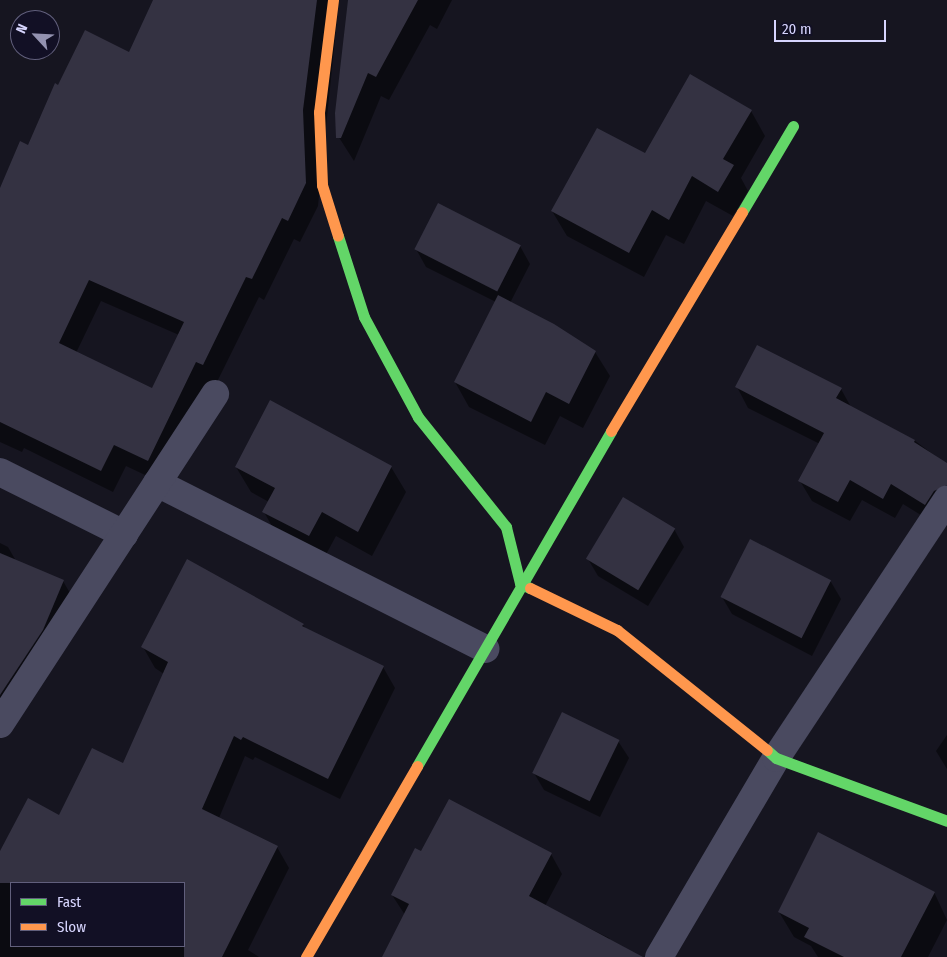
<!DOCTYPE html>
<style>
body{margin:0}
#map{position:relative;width:947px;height:957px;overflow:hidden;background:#161520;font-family:"Fira Sans Condensed",sans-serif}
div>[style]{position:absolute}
.shadow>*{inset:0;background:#0007}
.building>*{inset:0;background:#343242;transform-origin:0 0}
.street>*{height:28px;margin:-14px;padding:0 14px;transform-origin:14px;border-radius:14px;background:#4a4a60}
.fast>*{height:11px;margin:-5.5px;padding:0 5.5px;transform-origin:5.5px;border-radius:5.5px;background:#63d668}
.slow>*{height:11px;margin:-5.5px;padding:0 5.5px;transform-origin:5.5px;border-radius:5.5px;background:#ff974d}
span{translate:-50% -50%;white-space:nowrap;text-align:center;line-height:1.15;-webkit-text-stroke:5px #121025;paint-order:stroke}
.legend{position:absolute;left:10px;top:882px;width:175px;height:65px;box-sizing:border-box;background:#121025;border:1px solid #615f7c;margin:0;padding:6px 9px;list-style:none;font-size:15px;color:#d7d5fe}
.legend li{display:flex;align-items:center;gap:10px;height:25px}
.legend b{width:25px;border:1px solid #615f7c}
.north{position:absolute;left:10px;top:10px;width:50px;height:50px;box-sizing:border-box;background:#121025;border:1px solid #615f7c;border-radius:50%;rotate:295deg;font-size:14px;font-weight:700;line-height:20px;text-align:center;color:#d7d5fe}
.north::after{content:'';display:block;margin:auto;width:18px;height:22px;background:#9392b0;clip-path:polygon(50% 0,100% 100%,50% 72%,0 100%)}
.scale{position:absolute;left:774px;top:20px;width:112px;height:22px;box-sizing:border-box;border:2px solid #d7d5fe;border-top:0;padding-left:6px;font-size:15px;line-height:18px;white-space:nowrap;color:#d7d5fe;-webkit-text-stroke:4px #121025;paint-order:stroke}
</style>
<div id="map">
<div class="shadow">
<i style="clip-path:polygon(evenodd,154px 0,339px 0,318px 206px,300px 242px,294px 239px,264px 300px,259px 297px,215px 386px,160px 482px,126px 466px,113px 492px,24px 448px,22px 452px,0 442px,0 191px,29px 147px,59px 86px,130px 54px,154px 0,101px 301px,179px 335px,153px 390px,76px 353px,101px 301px)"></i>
<i style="clip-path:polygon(349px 0,452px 0,437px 29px,430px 25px,389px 100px,381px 96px,354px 161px,338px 136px)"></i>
<i style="clip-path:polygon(751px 111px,765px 136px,741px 178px,748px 191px,733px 216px,706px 201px,684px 244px,666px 235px,644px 277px,567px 236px,552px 211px,645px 154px)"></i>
<i style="clip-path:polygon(520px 246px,530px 264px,510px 303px,595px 352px,610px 376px,583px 428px,560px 416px,545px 445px,469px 407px,455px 382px,496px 302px,426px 267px,416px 249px)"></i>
<i style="clip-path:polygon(737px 387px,841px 389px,851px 407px,914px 440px,947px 465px,947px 511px,937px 525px,903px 504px,895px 518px,862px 500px,850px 521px,812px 501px,800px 481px,820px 444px,748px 408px)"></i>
<i style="clip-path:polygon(236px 467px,391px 467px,406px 492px,372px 556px,336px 536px,323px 560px,278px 537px,264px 512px,269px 502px,251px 492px)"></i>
<i style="clip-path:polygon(674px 529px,684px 547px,648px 606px,598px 576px,588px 559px)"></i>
<i style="clip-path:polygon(0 543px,8px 547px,16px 561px,63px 581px,74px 600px,0 734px)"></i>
<i style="clip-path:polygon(831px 582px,841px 599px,812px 656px,732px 614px,722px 597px)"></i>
<i style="clip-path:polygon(evenodd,303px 625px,306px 629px,383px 667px,395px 688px,340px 799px,255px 757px,253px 760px,245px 756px,219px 818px,277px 847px,289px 868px,248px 950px,259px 957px,0 957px,0 854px,59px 817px,124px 765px,164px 674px,155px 668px,143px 647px,303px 625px,11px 883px,184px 883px,184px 946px,11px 946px,11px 883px)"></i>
<i style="clip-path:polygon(947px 735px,947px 769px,936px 751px)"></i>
<i style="clip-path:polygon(618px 741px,629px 758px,600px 817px,544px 790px,534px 773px)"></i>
<i style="clip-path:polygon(422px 853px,551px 854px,562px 874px,545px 906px,609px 938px,620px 957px,384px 957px,405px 915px,392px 895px)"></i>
<i style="clip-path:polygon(934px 892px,947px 920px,928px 957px,818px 957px,811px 946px,794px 937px,779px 912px)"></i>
</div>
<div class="building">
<i style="clip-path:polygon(evenodd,153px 0,317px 0,303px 110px,306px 183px,288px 221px,282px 218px,252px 279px,246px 277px,203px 365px,196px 362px,148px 461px,114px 445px,101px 471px,0 422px,0 188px,20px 141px,28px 145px,55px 83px,58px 85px,85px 30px,129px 52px,153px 0,89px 280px,184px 322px,152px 388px,59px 343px,89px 280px)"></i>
<i style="clip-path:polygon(348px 0,418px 0,376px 77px,368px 73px,341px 138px,336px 138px,335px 113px)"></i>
<i style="clip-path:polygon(690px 74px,752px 110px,723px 159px,734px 165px,718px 192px,692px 176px,669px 220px,652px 210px,629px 253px,551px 211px,597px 128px,645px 153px)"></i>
<i style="left:438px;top:203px;width:93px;height:52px;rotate:27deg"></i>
<i style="clip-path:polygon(498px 295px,554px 324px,596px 351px,569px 404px,546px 392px,531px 422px,454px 382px)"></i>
<i style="clip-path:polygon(757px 345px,842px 388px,836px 398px,915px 440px,914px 442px,947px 463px,947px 485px,934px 491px,925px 505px,891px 484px,883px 499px,850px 480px,838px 502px,798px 481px,824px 433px,735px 387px)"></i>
<i style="clip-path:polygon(270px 400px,392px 466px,358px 532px,322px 512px,309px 536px,262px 512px,275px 488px,235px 467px)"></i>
<i style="left:623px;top:497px;width:61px;height:72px;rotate:31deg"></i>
<i style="left:750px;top:539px;width:91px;height:65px;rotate:27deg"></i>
<i style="clip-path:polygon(0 553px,64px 580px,43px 630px,0 695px)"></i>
<i style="clip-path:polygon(187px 559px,304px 624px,302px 626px,384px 666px,328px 779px,243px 737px,241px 740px,234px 736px,202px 809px,278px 846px,222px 957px,184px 957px,184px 883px,0 883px,0 851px,28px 798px,59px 815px,92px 748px,123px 763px,168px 662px,141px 647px)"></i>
<i style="left:562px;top:712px;width:64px;height:68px;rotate:26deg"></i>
<i style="clip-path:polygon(449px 799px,552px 853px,529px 896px,643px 957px,382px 957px,409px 904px,391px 895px,415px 848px,421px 851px)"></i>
<i style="clip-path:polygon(818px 832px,935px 892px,901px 957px,844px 957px,804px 937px,809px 928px,778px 912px)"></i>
</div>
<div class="street">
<i style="left:0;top:472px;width:139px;rotate:26.6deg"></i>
<i style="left:157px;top:483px;width:368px;rotate:26.8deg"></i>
<i style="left:0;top:724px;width:394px;rotate:-56.9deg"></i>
<i style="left:659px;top:957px;width:231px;rotate:-59.5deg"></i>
<i style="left:776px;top:758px;width:310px;rotate:-56.5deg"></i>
</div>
<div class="fast">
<i style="left:742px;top:212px;width:100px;rotate:-59.3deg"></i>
<i style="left:338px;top:236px;width:85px;rotate:72.2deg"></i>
<i style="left:364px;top:317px;width:114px;rotate:61.6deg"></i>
<i style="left:418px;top:417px;width:141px;rotate:51.3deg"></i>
<i style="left:506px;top:527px;width:58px;rotate:76deg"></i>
<i style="left:520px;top:583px;width:11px;rotate:27deg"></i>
<i style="left:767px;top:750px;width:12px;rotate:42deg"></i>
<i style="left:776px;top:758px;width:182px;rotate:20.2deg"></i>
<i style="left:417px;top:766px;width:387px;rotate:-59.9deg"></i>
</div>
<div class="slow">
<i style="left:333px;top:0;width:113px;rotate:97.1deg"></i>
<i style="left:319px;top:112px;width:73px;rotate:87.6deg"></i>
<i style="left:322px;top:185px;width:53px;rotate:72.6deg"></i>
<i style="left:611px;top:431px;width:255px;rotate:-59.1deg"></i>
<i style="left:530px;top:588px;width:97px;rotate:25.8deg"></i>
<i style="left:617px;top:630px;width:192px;rotate:38.7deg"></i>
<i style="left:306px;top:957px;width:221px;rotate:-59.8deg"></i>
</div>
<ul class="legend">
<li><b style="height:6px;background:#63d668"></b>Fast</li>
<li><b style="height:6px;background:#ff974d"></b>Slow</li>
</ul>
<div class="north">N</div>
<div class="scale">20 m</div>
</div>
